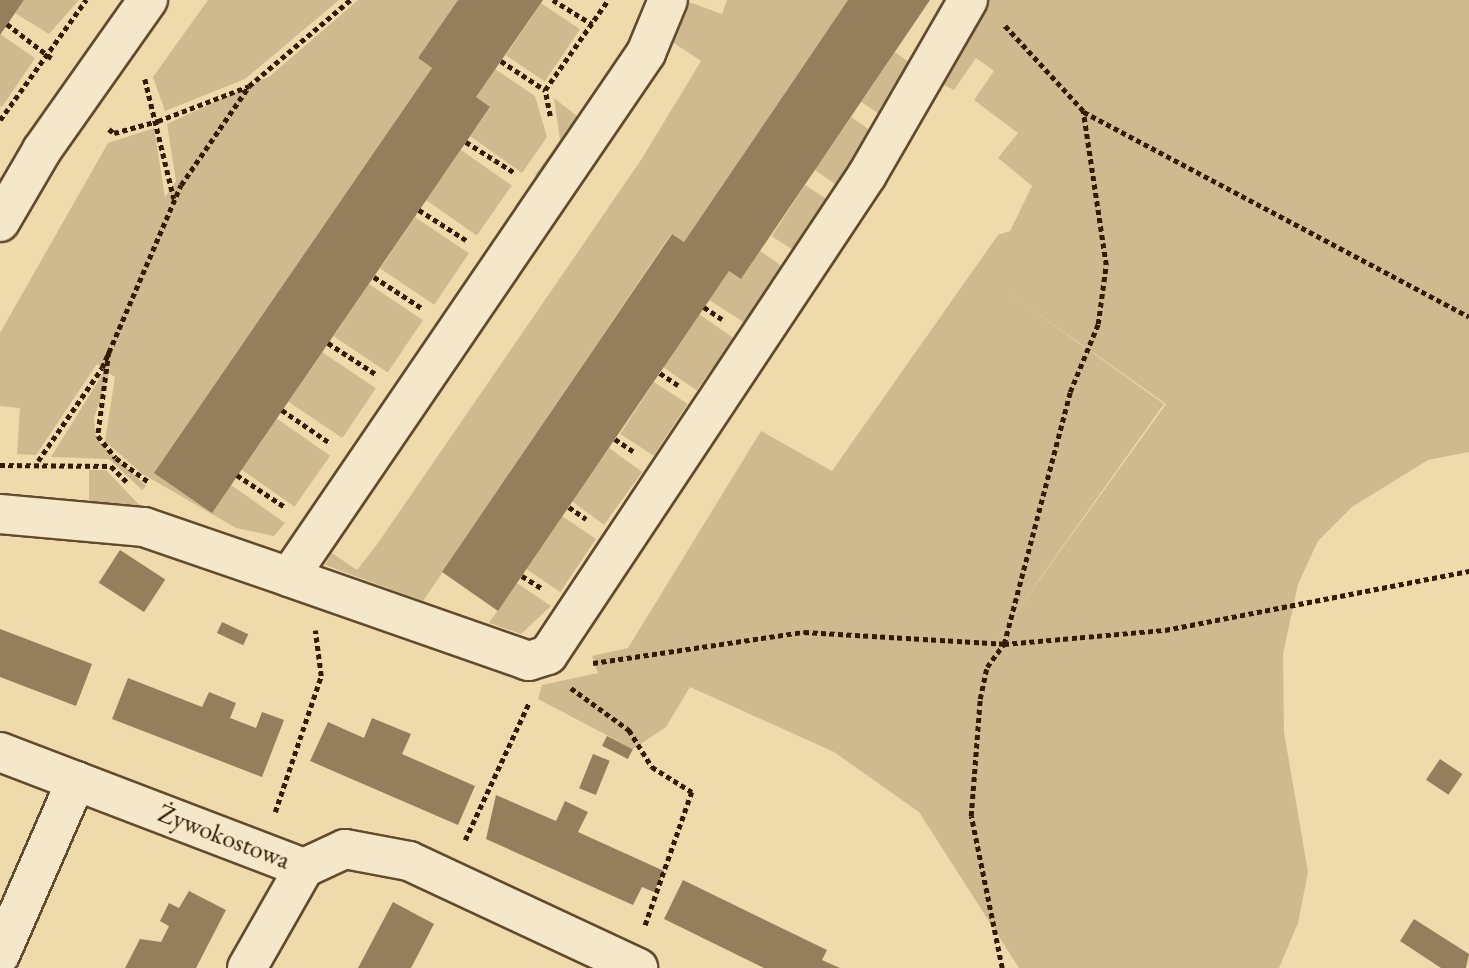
<!DOCTYPE html>
<meta charset="utf-8">
<style>
body{margin:0}
#map{position:relative;width:1469px;height:968px;overflow:hidden;background:#efdaac;font-family:"EB Garamond",serif}
div>[style]{position:absolute}
.green>*{inset:0;background:#cfba8f;transform-origin:0 0}
.building>*{inset:0;background:#947e5b;transform-origin:0 0}
.path>*{height:4.5px;margin-top:-2.25px;transform-origin:0;background:repeating-linear-gradient(90deg,#311b04 0 5px,transparent 0 8.5px)}
.roads{filter:drop-shadow(2px 0 #604b2e) drop-shadow(-2px 0 #604b2e) drop-shadow(0 2px #604b2e) drop-shadow(0 -2px #604b2e)}
.minor>*{height:38px;margin:-19px;padding:0 19px;transform-origin:19px;border-radius:19px;background:#f5e7c9}
span{translate:-50% -50%;white-space:nowrap;text-align:center;line-height:1.15;-webkit-text-stroke:7px #f5e7c9;paint-order:stroke}
.street-label{font-size:26px;color:#311b04}
</style>
<div id="map">
<div class="green">
<i style="clip-path:polygon(24px 0,79px 0,49px 34px,15px 13px)"></i>
<i style="clip-path:polygon(208px 0,339px 0,245px 79px,165px 111px,153px 77px)"></i>
<i style="clip-path:polygon(358px 0,458px 0,418px 58px,432px 68px,231px 485px,285px 523px,274px 536px,236px 528px,141px 473px,105px 441px,115px 377px,109px 373px,94px 418px,96px 439px,146px 486px,142px 490px,109px 459px,51px 457px,105px 370px,97px 364px,36px 455px,17px 454px,20px 408px,0 406px,0 333px,108px 143px,154px 128px,165px 197px,176px 181px,167px 124px,270px 76px)"></i>
<i style="clip-path:polygon(683px 0,722px 14px,727px 0,848px 0,684px 242px,671px 234px,423px 601px,325px 565px,332px 553px,357px 570px,378px 543px,641px 160px,701px 61px,671px 41px)"></i>
<i style="clip-path:polygon(evenodd,986px 0,1469px 0,1469px 452px,1428px 460px,1352px 507px,1318px 541px,1298px 584px,1283px 654px,1284px 732px,1308px 872px,1298px 923px,1279px 968px,1019px 968px,919px 812px,834px 752px,690px 687px,666px 727px,633px 749px,538px 699px,542px 685px,598px 673px,592px 656px,628px 648px,761px 431px,832px 471px,998px 235px,1010px 231px,1032px 186px,998px 158px,1018px 133px,974px 100px,994px 71px,976px 58px,954px 90px,944px 85px,986px 0,1003px 289px,1166px 404px,991px 647px,1164px 404px,1003px 289px)"></i>
<i style="left:541px;top:3px;width:47px;height:63px;rotate:34deg"></i>
<i style="clip-path:polygon(0 34px,35px 58px,2px 107px,0 106px)"></i>
<i style="clip-path:polygon(895px 52px,910px 63px,884px 117px,861px 102px)"></i>
<i style="clip-path:polygon(495px 69px,535px 96px,547px 137px,522px 173px,470px 136px,490px 108px,476px 97px)"></i>
<i style="clip-path:polygon(554px 98px,582px 120px,541px 179px,535px 175px,560px 140px)"></i>
<i style="left:851px;top:117px;width:28px;height:64px;rotate:35deg"></i>
<i style="left:461px;top:150px;width:62px;height:61px;rotate:35deg"></i>
<i style="left:805px;top:185px;width:27px;height:61px;rotate:33deg"></i>
<i style="left:415px;top:217px;width:65px;height:62px;rotate:34deg"></i>
<i style="clip-path:polygon(760px 251px,782px 266px,745px 323px,709px 300px,729px 271px,741px 279px)"></i>
<i style="left:369px;top:284px;width:65px;height:63px;rotate:34deg"></i>
<i style="left:699px;top:314px;width:42px;height:64px;rotate:35deg"></i>
<i style="left:322px;top:352px;width:65px;height:60px;rotate:34deg"></i>
<i style="left:654px;top:382px;width:40px;height:62px;rotate:33deg"></i>
<i style="left:276px;top:418px;width:66px;height:62px;rotate:35deg"></i>
<i style="left:609px;top:448px;width:41px;height:65px;rotate:36deg"></i>
<i style="clip-path:polygon(89px 470px,106px 470px,143px 509px,89px 506px)"></i>
<i style="left:562px;top:516px;width:41px;height:64px;rotate:34deg"></i>
<i style="clip-path:polygon(517px 583px,551px 606px,521px 634px,489px 623px)"></i>
</div>
<div class="building">
<i style="clip-path:polygon(0 0,24px 0,0 35px)"></i>
<i style="clip-path:polygon(458px 0,543px 0,476px 97px,490px 107px,212px 513px,154px 473px,432px 68px,418px 58px)"></i>
<i style="clip-path:polygon(848px 0,930px 0,741px 279px,729px 271px,498px 611px,442px 572px,672px 234px,684px 242px)"></i>
<i style="left:120px;top:550px;width:54px;height:39px;rotate:33deg"></i>
<i style="left:222px;top:622px;width:29px;height:12px;rotate:25deg"></i>
<i style="clip-path:polygon(0 629px,92px 664px,76px 706px,0 677px)"></i>
<i style="clip-path:polygon(128px 678px,202px 707px,209px 692px,236px 703px,230px 718px,256px 728px,262px 712px,284px 720px,262px 777px,112px 719px)"></i>
<i style="clip-path:polygon(372px 718px,411px 734px,402px 754px,475px 786px,458px 825px,310px 761px,328px 722px,364px 738px)"></i>
<i style="left:607px;top:736px;width:29px;height:11px;rotate:27deg"></i>
<i style="left:593px;top:754px;width:18px;height:37px;rotate:22deg"></i>
<i style="left:1440px;top:759px;width:27px;height:25px;rotate:34deg"></i>
<i style="clip-path:polygon(496px 795px,556px 821px,565px 801px,588px 812px,578px 832px,664px 871px,654px 892px,642px 887px,633px 905px,486px 839px)"></i>
<i style="clip-path:polygon(683px 880px,827px 950px,822px 960px,840px 968px,764px 968px,664px 919px)"></i>
<i style="clip-path:polygon(189px 891px,226px 910px,196px 968px,125px 968px,140px 939px,161px 942px,169px 926px,160px 921px,169px 903px,179px 908px)"></i>
<i style="clip-path:polygon(393px 902px,434px 924px,411px 968px,358px 968px)"></i>
<i style="clip-path:polygon(1414px 919px,1469px 954px,1466px 968px,1441px 968px,1400px 941px)"></i>
</div>
<div class="path">
<i style="left:553px;top:0;width:46px;rotate:31.6deg"></i>
<i style="left:7px;top:24px;width:59px;rotate:37.5deg"></i>
<i style="left:501px;top:61px;width:53px;rotate:33.4deg"></i>
<i style="left:145px;top:79px;width:123px;rotate:76.4deg"></i>
<i style="left:1084px;top:112px;width:436px;rotate:28deg"></i>
<i style="left:550px;top:116px;width:26px;rotate:-101deg"></i>
<i style="left:545px;top:90px;width:110px;rotate:-55deg"></i>
<i style="left:0;top:120px;width:148px;rotate:-54.4deg"></i>
<i style="left:109px;top:129px;width:6px;rotate:39deg"></i>
<i style="left:114px;top:133px;width:46px;rotate:-15.3deg"></i>
<i style="left:158px;top:121px;width:97px;rotate:-21deg"></i>
<i style="left:249px;top:86px;width:133px;rotate:-40.4deg"></i>
<i style="left:466px;top:142px;width:58px;rotate:32.3deg"></i>
<i style="left:419px;top:210px;width:59px;rotate:32.6deg"></i>
<i style="left:374px;top:277px;width:59px;rotate:33.1deg"></i>
<i style="left:704px;top:307px;width:22px;rotate:34deg"></i>
<i style="left:328px;top:343px;width:59px;rotate:33.1deg"></i>
<i style="left:109px;top:352px;width:85px;rotate:97.5deg"></i>
<i style="left:98px;top:436px;width:28px;rotate:51deg"></i>
<i style="left:116px;top:458px;width:42px;rotate:36.3deg"></i>
<i style="left:660px;top:373px;width:22px;rotate:34deg"></i>
<i style="left:282px;top:410px;width:58px;rotate:34.5deg"></i>
<i style="left:615px;top:439px;width:22px;rotate:34deg"></i>
<i style="left:38px;top:461px;width:113px;rotate:-55.5deg"></i>
<i style="left:102px;top:368px;width:199px;rotate:-66.7deg"></i>
<i style="left:181px;top:185px;width:120px;rotate:-55.5deg"></i>
<i style="left:0;top:465px;width:111px;rotate:0.5deg"></i>
<i style="left:111px;top:466px;width:23px;rotate:45deg"></i>
<i style="left:237px;top:475px;width:58px;rotate:33.7deg"></i>
<i style="left:569px;top:507px;width:21px;rotate:35deg"></i>
<i style="left:522px;top:576px;width:25px;rotate:32deg"></i>
<i style="left:593px;top:663px;width:213px;rotate:-8.4deg"></i>
<i style="left:804px;top:632px;width:200px;rotate:3.4deg"></i>
<i style="left:1004px;top:644px;width:162px;rotate:-5deg"></i>
<i style="left:1165px;top:630px;width:310px;rotate:-11deg"></i>
<i style="left:571px;top:688px;width:72px;rotate:35.9deg"></i>
<i style="left:629px;top:730px;width:44px;rotate:58.1deg"></i>
<i style="left:652px;top:767px;width:47px;rotate:32deg"></i>
<i style="left:692px;top:792px;width:142px;rotate:109.3deg"></i>
<i style="left:275px;top:812px;width:144px;rotate:-71.3deg"></i>
<i style="left:321px;top:676px;width:46px;rotate:-97.4deg"></i>
<i style="left:465px;top:840px;width:151px;rotate:-65deg"></i>
<i style="left:1002px;top:968px;width:155px;rotate:-101.5deg"></i>
<i style="left:971px;top:816px;width:117px;rotate:-85.6deg"></i>
<i style="left:980px;top:699px;width:33px;rotate:-78deg"></i>
<i style="left:987px;top:667px;width:29px;rotate:-54deg"></i>
<i style="left:1004px;top:644px;width:260px;rotate:-75.3deg"></i>
<i style="left:1070px;top:392px;width:74px;rotate:-67.6deg"></i>
<i style="left:1098px;top:324px;width:60px;rotate:-82.3deg"></i>
<i style="left:1106px;top:265px;width:156px;rotate:-98.5deg"></i>
<i style="left:1083px;top:111px;width:118px;rotate:-132.6deg"></i>
</div>
<div class="roads">
<div class="minor">
<i style="left:0;top:222px;width:83px;rotate:-59.7deg"></i>
<i style="left:42px;top:150px;width:184px;rotate:-54.8deg"></i>
<i style="left:0;top:514px;width:145px;rotate:5.2deg"></i>
<i style="left:144px;top:527px;width:153px;rotate:19deg"></i>
<i style="left:289px;top:577px;width:634px;rotate:-55.73deg"></i>
<i style="left:646px;top:53px;width:57px;rotate:-67.5deg"></i>
<i style="left:289px;top:577px;width:254px;rotate:19.3deg"></i>
<i style="left:529px;top:661px;width:20px;rotate:-18deg"></i>
<i style="left:548px;top:655px;width:576px;rotate:-56.39deg"></i>
<i style="left:867px;top:175px;width:202px;rotate:-60deg"></i>
<i style="left:0;top:752px;width:325px;rotate:20.9deg"></i>
<i style="left:304px;top:868px;width:45px;rotate:-24.9deg"></i>
<i style="left:345px;top:849px;width:65px;rotate:10.6deg"></i>
<i style="left:409px;top:861px;width:253px;rotate:25deg"></i>
<i style="left:0;top:955px;width:190px;rotate:-66.4deg"></i>
<i style="left:247px;top:968px;width:115px;rotate:-60.3deg"></i>
</div>
</div>
<div class="street-label">
<span style="left:224px;top:837px;rotate:21deg">Żywokostowa</span>
</div>
</div>
